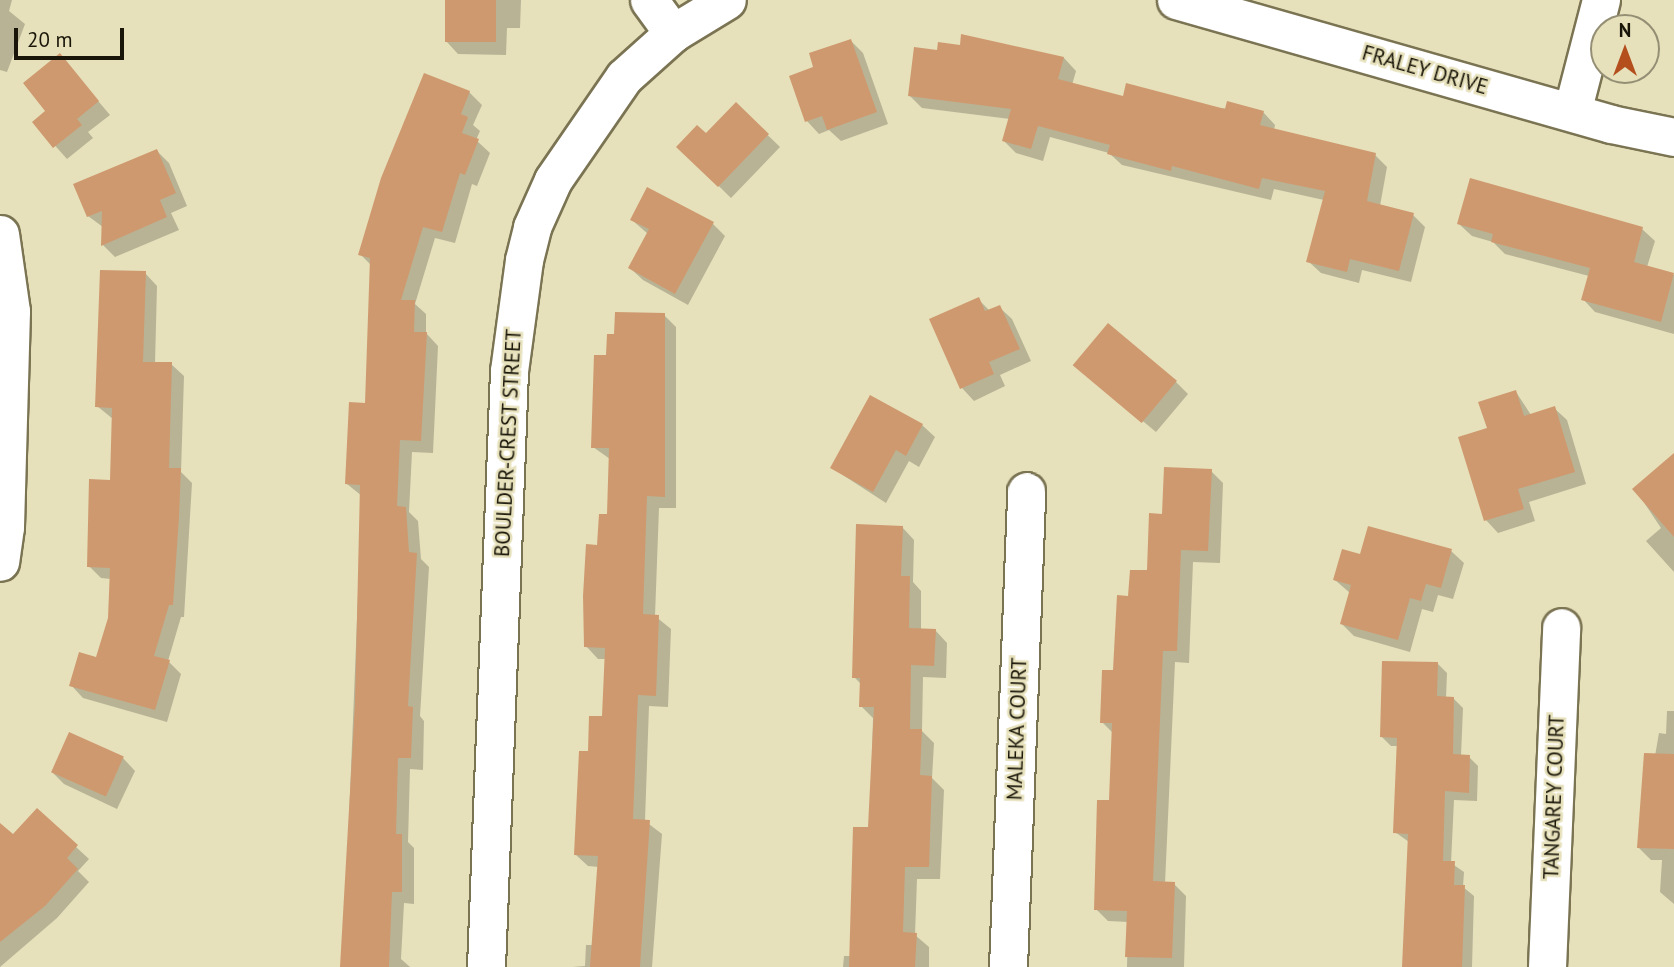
<!DOCTYPE html>
<style>
body{margin:0}
#map{position:relative;width:1674px;height:967px;overflow:hidden;background:#e6e0bb;font-family:"PT Sans",sans-serif}
div>[style]{position:absolute}
.shadow>*{inset:0;background:#0003}
.building>*{inset:0;background:#cf996f;transform-origin:0 0}
.roads{filter:drop-shadow(2px 0 #7b7453) drop-shadow(-2px 0 #7b7453) drop-shadow(0 2px #7b7453) drop-shadow(0 -2px #7b7453)}
.minor>*{height:37px;margin:-18.5px;padding:0 18.5px;transform-origin:18.5px;border-radius:18.5px;background:#fff}
span{translate:-50% -50%;white-space:nowrap;text-align:center;line-height:1.15;-webkit-text-stroke:5px #e6e0bb;paint-order:stroke}
.street-label{font-size:21px;color:#191609}
.north{position:absolute;left:1590px;top:14px;width:70px;height:70px;box-sizing:border-box;background:#e6e0bb;border:2px solid #948f74;border-radius:50%;rotate:0deg;font-size:19px;font-weight:700;line-height:28px;text-align:center;color:#191609}
.north::after{content:'';display:block;margin:auto;width:24px;height:32px;background:#b44f1d;clip-path:polygon(50% 0,100% 100%,50% 72%,0 100%)}
.scale{position:absolute;left:14px;top:28px;width:110px;height:32px;box-sizing:border-box;border:4px solid #191609;border-top:0;padding-left:9px;font-size:21px;line-height:24px;white-space:nowrap;color:#191609;-webkit-text-stroke:5px #e6e0bb;paint-order:stroke}
</style>
<div id="map">
<div class="shadow">
<i style="clip-path:polygon(0 0,12px 0,9px 11px,25px 24px,7px 72px,0 70px)"></i>
<i style="clip-path:polygon(447px 0,521px 0,520px 28px,507px 28px,506px 55px,458px 54px,446px 41px)"></i>
<i style="clip-path:polygon(962px 36px,1064px 58px,1076px 71px,1072px 85px,1124px 99px,1263px 112px,1275px 125px,1274px 130px,1375px 155px,1387px 167px,1380px 206px,1413px 215px,1425px 227px,1411px 282px,1362px 270px,1359px 283px,1321px 273px,1308px 261px,1324px 200px,1274px 189px,1271px 200px,1122px 165px,1109px 153px,1050px 137px,1043px 161px,1016px 153px,1004px 141px,1010px 119px,922px 108px,909px 95px,939px 52px,961px 47px)"></i>
<i style="clip-path:polygon(851px 41px,863px 53px,888px 124px,841px 141px,829px 130px,819px 134px,807px 121px,815px 68px)"></i>
<i style="clip-path:polygon(60px 56px,110px 115px,88px 132px,93px 138px,67px 159px,34px 122px,48px 111px)"></i>
<i style="clip-path:polygon(469px 92px,482px 105px,473px 125px,480px 131px,476px 140px,490px 153px,477px 186px,472px 184px,455px 243px,435px 238px,415px 304px,426px 314px,426px 333px,438px 346px,433px 453px,412px 452px,409px 512px,418px 521px,421px 559px,429px 567px,420px 716px,424px 721px,423px 770px,410px 769px,408px 842px,414px 848px,414px 904px,404px 903px,401px 959px,410px 967px,343px 967px,362px 496px,347px 484px,367px 405px,372px 266px,360px 254px)"></i>
<i style="clip-path:polygon(736px 104px,780px 147px,731px 198px,679px 147px,706px 136px)"></i>
<i style="clip-path:polygon(157px 151px,169px 163px,187px 206px,171px 213px,179px 230px,115px 257px,103px 245px,103px 227px,88px 216px)"></i>
<i style="clip-path:polygon(632px 220px,713px 224px,725px 236px,688px 305px,643px 280px,630px 268px,648px 234px)"></i>
<i style="clip-path:polygon(1459px 224px,1642px 229px,1655px 241px,1647px 267px,1674px 275px,1674px 334px,1595px 312px,1583px 299px,1589px 276px,1505px 254px,1493px 242px,1472px 236px)"></i>
<i style="clip-path:polygon(145px 273px,157px 286px,155px 364px,171px 364px,184px 376px,181px 472px,192px 483px,184px 617px,181px 617px,168px 661px,181px 674px,167px 722px,83px 698px,71px 685px,97px 659px,110px 618px,111px 579px,101px 578px,89px 566px,112px 482px,113px 419px,97px 406px)"></i>
<i style="clip-path:polygon(978px 299px,990px 311px,999px 307px,1012px 319px,1031px 361px,1000px 375px,1005px 386px,974px 401px,962px 388px)"></i>
<i style="clip-path:polygon(664px 315px,676px 327px,676px 508px,659px 508px,655px 616px,671px 629px,668px 707px,649px 706px,645px 821px,662px 834px,652px 967px,572px 967px,585px 966px,586px 945px,593px 945px,599px 867px,588px 866px,575px 854px,589px 753px,603px 718px,606px 659px,598px 659px,586px 646px,599px 546px,609px 516px,610px 459px,593px 447px,615px 336px)"></i>
<i style="clip-path:polygon(1075px 365px,1176px 382px,1188px 394px,1156px 432px)"></i>
<i style="clip-path:polygon(1516px 392px,1531px 415px,1554px 408px,1567px 420px,1586px 484px,1529px 502px,1535px 521px,1498px 533px,1486px 520px,1489px 429px)"></i>
<i style="clip-path:polygon(922px 425px,935px 437px,919px 467px,909px 461px,886px 503px,832px 468px)"></i>
<i style="clip-path:polygon(1674px 466px,1674px 572px,1646px 541px,1661px 528px,1635px 489px)"></i>
<i style="clip-path:polygon(1211px 471px,1223px 483px,1220px 563px,1193px 562px,1189px 663px,1175px 662px,1165px 884px,1174px 884px,1186px 896px,1184px 967px,1127px 967px,1128px 922px,1108px 921px,1096px 909px,1110px 802px,1113px 733px,1102px 722px,1130px 597px,1149px 572px,1164px 516px)"></i>
<i style="clip-path:polygon(902px 527px,914px 540px,913px 582px,921px 591px,921px 630px,935px 630px,947px 643px,946px 678px,923px 677px,922px 731px,934px 743px,932px 778px,944px 790px,940px 879px,917px 879px,915px 935px,929px 947px,929px 967px,843px 967px,844px 956px,851px 956px,870px 829px,873px 718px,861px 706px,862px 685px,854px 677px)"></i>
<i style="clip-path:polygon(1451px 551px,1464px 563px,1453px 599px,1438px 595px,1433px 612px,1422px 609px,1410px 652px,1354px 636px,1342px 624px,1350px 593px,1335px 580px)"></i>
<i style="clip-path:polygon(1438px 664px,1447px 673px,1446px 698px,1454px 699px,1463px 708px,1461px 756px,1469px 757px,1478px 766px,1477px 801px,1454px 800px,1451px 863px,1464px 872px,1463px 887px,1474px 896px,1472px 967px,1404px 967px,1409px 842px,1395px 832px,1398px 746px,1391px 746px,1382px 737px)"></i>
<i style="clip-path:polygon(1667px 711px,1674px 711px,1674px 904px,1660px 892px,1662px 860px,1651px 860px,1639px 848px,1659px 733px,1666px 734px)"></i>
<i style="clip-path:polygon(123px 758px,135px 771px,117px 809px,64px 784px,52px 772px)"></i>
<i style="clip-path:polygon(37px 811px,89px 859px,78px 871px,89px 882px,57px 918px,0 967px,0 825px,13px 837px)"></i>
</div>
<div class="building">
<i style="left:445px;top:0;width:51px;height:42px"></i>
<i style="clip-path:polygon(961px 34px,1064px 57px,1058px 79px,1123px 96px,1126px 83px,1225px 109px,1227px 101px,1264px 111px,1260px 125px,1376px 153px,1367px 201px,1414px 213px,1399px 271px,1350px 259px,1347px 272px,1306px 262px,1325px 191px,1262px 178px,1259px 189px,1172px 166px,1171px 171px,1107px 154px,1110px 145px,1038px 126px,1031px 149px,1002px 141px,1011px 109px,908px 96px,914px 47px,937px 50px,938px 42px,960px 45px)"></i>
<i style="clip-path:polygon(851px 39px,877px 112px,827px 130px,822px 116px,805px 122px,789px 76px,813px 67px,809px 53px)"></i>
<i style="clip-path:polygon(60px 53px,99px 101px,77px 119px,82px 125px,53px 148px,32px 122px,45px 111px,23px 83px)"></i>
<i style="clip-path:polygon(424px 73px,470px 91px,461px 114px,468px 117px,462px 133px,479px 139px,465px 175px,460px 173px,442px 232px,423px 227px,401px 300px,415px 300px,414px 332px,427px 332px,421px 441px,400px 440px,397px 506px,406px 507px,409px 552px,417px 553px,408px 706px,413px 707px,411px 758px,398px 758px,396px 834px,402px 834px,402px 892px,392px 892px,389px 967px,340px 967px,355px 704px,360px 485px,345px 484px,349px 402px,365px 403px,370px 258px,358px 255px,381px 178px)"></i>
<i style="clip-path:polygon(736px 102px,769px 134px,718px 187px,676px 147px,697px 125px,706px 133px)"></i>
<i style="clip-path:polygon(157px 149px,176px 193px,160px 200px,167px 217px,101px 246px,102px 211px,87px 217px,73px 184px)"></i>
<i style="clip-path:polygon(1470px 178px,1643px 227px,1634px 262px,1674px 273px,1661px 322px,1581px 300px,1590px 268px,1491px 242px,1493px 234px,1457px 224px)"></i>
<i style="clip-path:polygon(647px 187px,714px 222px,675px 294px,628px 268px,649px 229px,630px 220px)"></i>
<i style="clip-path:polygon(100px 270px,146px 271px,143px 362px,172px 362px,169px 468px,181px 468px,179px 517px,173px 605px,169px 605px,154px 656px,170px 660px,155px 710px,69px 686px,79px 652px,96px 657px,108px 618px,110px 568px,87px 567px,89px 479px,110px 480px,112px 408px,95px 407px)"></i>
<i style="clip-path:polygon(979px 297px,985px 311px,1000px 305px,1020px 349px,989px 362px,994px 374px,960px 389px,929px 319px)"></i>
<i style="clip-path:polygon(615px 312px,665px 313px,665px 497px,647px 496px,643px 614px,659px 615px,656px 696px,638px 695px,633px 819px,650px 820px,640px 967px,590px 967px,598px 856px,574px 855px,579px 751px,588px 751px,589px 716px,602px 716px,605px 648px,584px 647px,583px 596px,586px 544px,597px 545px,599px 514px,607px 514px,609px 448px,591px 448px,594px 355px,606px 355px,607px 334px,614px 334px)"></i>
<i style="left:1108px;top:323px;width:90px;height:55px;rotate:40deg"></i>
<i style="clip-path:polygon(1516px 390px,1524px 416px,1555px 406px,1575px 472px,1518px 489px,1524px 509px,1484px 521px,1458px 437px,1487px 428px,1478px 402px)"></i>
<i style="clip-path:polygon(870px 395px,923px 424px,906px 456px,896px 450px,873px 492px,830px 468px)"></i>
<i style="clip-path:polygon(1674px 453px,1674px 537px,1632px 489px)"></i>
<i style="clip-path:polygon(1164px 467px,1212px 469px,1208px 551px,1181px 550px,1177px 651px,1163px 651px,1153px 881px,1175px 882px,1172px 958px,1125px 957px,1127px 911px,1094px 910px,1097px 800px,1109px 800px,1112px 723px,1100px 723px,1102px 670px,1113px 670px,1117px 595px,1128px 596px,1130px 570px,1147px 570px,1149px 513px,1162px 514px)"></i>
<i style="clip-path:polygon(856px 524px,903px 526px,901px 576px,910px 576px,909px 628px,936px 629px,934px 666px,911px 665px,910px 729px,922px 729px,920px 775px,932px 776px,929px 867px,905px 867px,903px 932px,917px 933px,915px 967px,849px 967px,853px 827px,868px 827px,874px 707px,859px 707px,860px 678px,852px 678px)"></i>
<i style="clip-path:polygon(1368px 526px,1452px 549px,1441px 588px,1426px 584px,1421px 601px,1410px 598px,1398px 640px,1340px 624px,1351px 585px,1333px 580px,1342px 549px,1360px 554px)"></i>
<i style="clip-path:polygon(1382px 661px,1438px 662px,1437px 696px,1454px 697px,1453px 754px,1470px 755px,1469px 793px,1445px 791px,1443px 861px,1455px 861px,1454px 885px,1465px 885px,1462px 967px,1402px 967px,1408px 834px,1393px 833px,1397px 738px,1380px 737px)"></i>
<i style="left:69px;top:732px;width:60px;height:44px;rotate:24deg"></i>
<i style="clip-path:polygon(1644px 753px,1674px 754px,1674px 849px,1637px 848px)"></i>
<i style="clip-path:polygon(37px 808px,78px 845px,67px 858px,78px 869px,45px 906px,0 942px,0 823px,13px 834px)"></i>
</div>
<div class="roads">
<div class="minor">
<i style="left:649px;top:0;width:41px;rotate:54deg"></i>
<i style="left:1176px;top:0;width:452px;rotate:15.9deg"></i>
<i style="left:1611px;top:124px;width:64px;rotate:11.7deg"></i>
<i style="left:1572px;top:112px;width:116px;rotate:-75.5deg"></i>
<i style="left:0;top:234px;width:78px;rotate:81.9deg"></i>
<i style="left:11px;top:311px;width:216px;rotate:91.6deg"></i>
<i style="left:5px;top:527px;width:35px;rotate:98deg"></i>
<i style="left:486px;top:967px;width:596px;rotate:-87.79deg"></i>
<i style="left:509px;top:371px;width:112px;rotate:-82.3deg"></i>
<i style="left:524px;top:260px;width:34px;rotate:-76deg"></i>
<i style="left:532px;top:227px;width:51px;rotate:-65.9deg"></i>
<i style="left:553px;top:180px;width:125px;rotate:-55.4deg"></i>
<i style="left:624px;top:77px;width:66px;rotate:-41.9deg"></i>
<i style="left:673px;top:33px;width:63px;rotate:-31.4deg"></i>
<i style="left:1008px;top:967px;width:476px;rotate:-87.8deg"></i>
<i style="left:1547px;top:967px;width:340px;rotate:-87.6deg"></i>
</div>
</div>
<div class="street-label">
<span style="left:1425px;top:70px;rotate:16deg">FRALEY DRIVE</span>
<span style="left:508px;top:443px;rotate:-87deg">BOULDER-CREST STREET</span>
<span style="left:1017px;top:729px;rotate:-88deg">MALEKA COURT</span>
<span style="left:1554px;top:797px;rotate:-88deg">TANGAREY COURT</span>
</div>
<div class="north">N</div>
<div class="scale">20 m</div>
</div>
